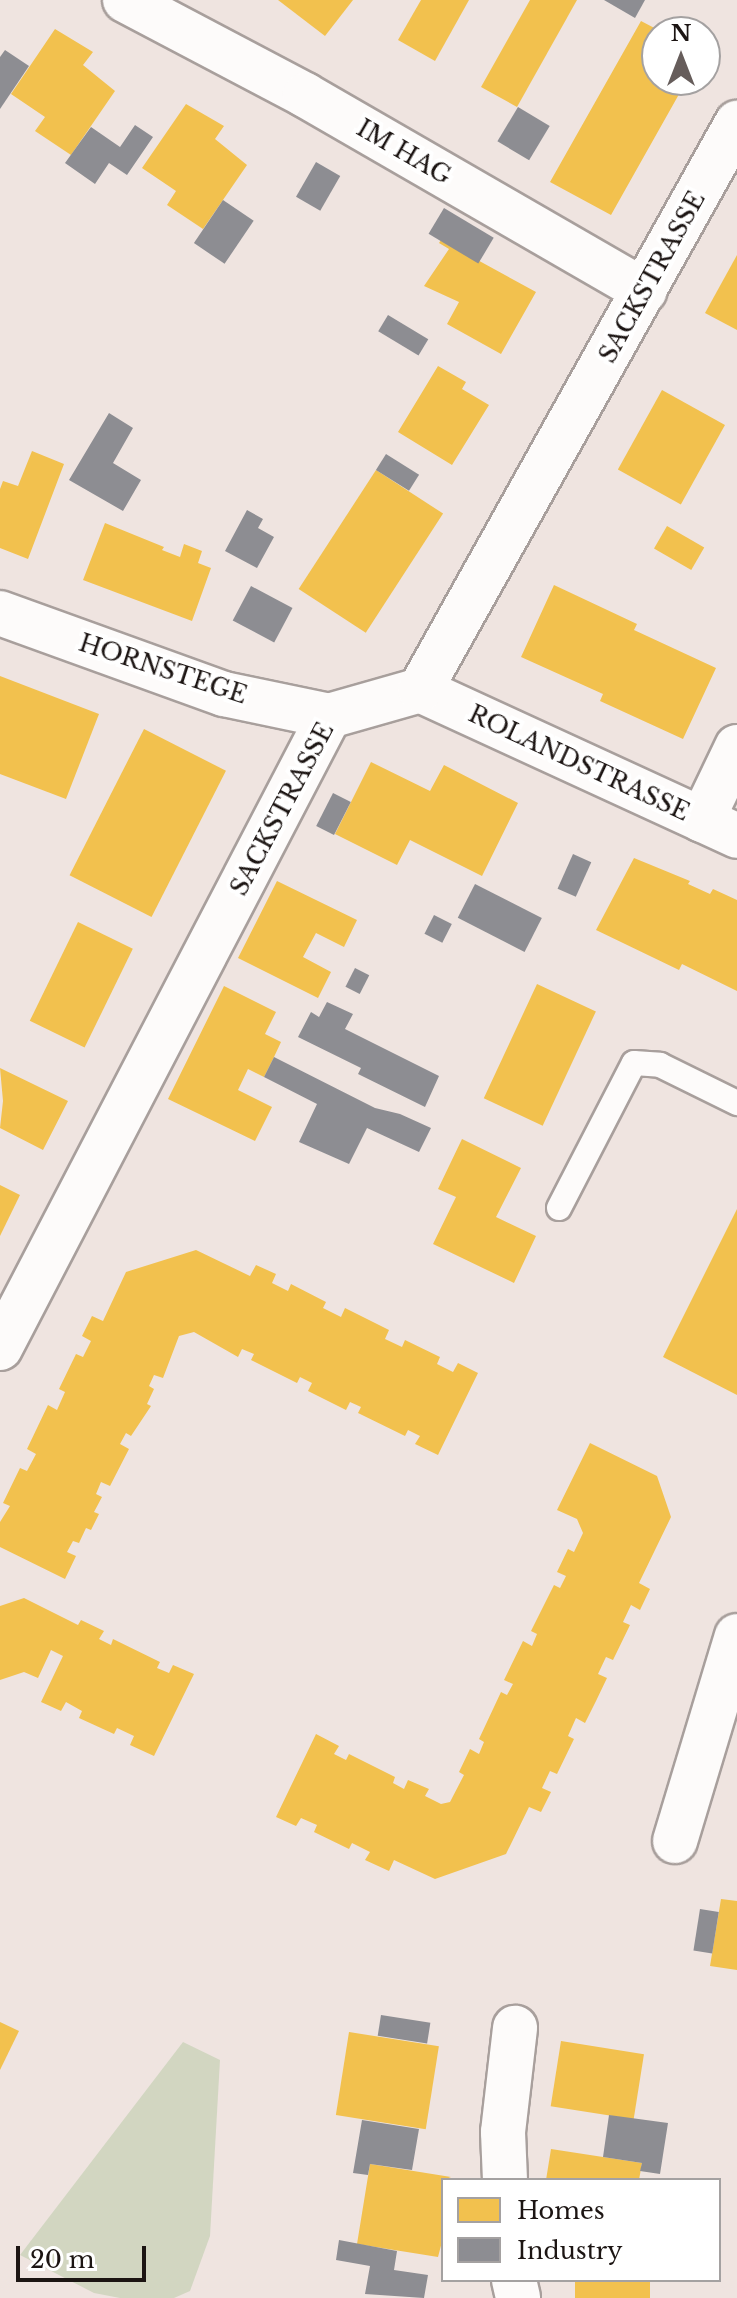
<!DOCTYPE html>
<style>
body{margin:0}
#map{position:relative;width:737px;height:2298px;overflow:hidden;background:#efe4e0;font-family:"Libre Baskerville",serif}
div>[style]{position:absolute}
.green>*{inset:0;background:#d2d6c1}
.homes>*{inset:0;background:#f2c14e;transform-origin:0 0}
.industry>*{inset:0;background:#8d8d92;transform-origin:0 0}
.roads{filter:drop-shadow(2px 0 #a89f9c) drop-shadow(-2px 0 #a89f9c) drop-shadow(0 2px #a89f9c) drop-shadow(0 -2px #a89f9c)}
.lane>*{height:24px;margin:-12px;padding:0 12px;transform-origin:12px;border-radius:12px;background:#fdfbfa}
.street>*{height:44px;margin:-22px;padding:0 22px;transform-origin:22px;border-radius:22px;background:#fdfbfa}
span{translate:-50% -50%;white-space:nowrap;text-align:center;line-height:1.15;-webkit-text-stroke:8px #fff;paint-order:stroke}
.street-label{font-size:24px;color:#1c1513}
.legend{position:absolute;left:441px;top:2178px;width:280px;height:104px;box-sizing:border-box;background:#fff;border:2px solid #a4a1a1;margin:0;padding:10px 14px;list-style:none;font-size:24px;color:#1c1513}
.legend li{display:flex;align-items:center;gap:16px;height:40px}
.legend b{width:40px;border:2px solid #a4a1a1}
.north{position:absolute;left:641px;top:16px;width:80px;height:80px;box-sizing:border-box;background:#fff;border:2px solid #a4a1a1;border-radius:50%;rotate:0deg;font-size:22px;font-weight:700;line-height:32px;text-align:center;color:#1c1513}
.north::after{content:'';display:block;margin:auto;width:28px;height:36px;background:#665d5b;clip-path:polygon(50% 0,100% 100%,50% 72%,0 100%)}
.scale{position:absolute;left:16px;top:2246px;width:130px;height:36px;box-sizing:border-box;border:4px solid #1c1513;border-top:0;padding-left:10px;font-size:24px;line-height:28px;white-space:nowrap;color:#1c1513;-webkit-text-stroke:6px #fff;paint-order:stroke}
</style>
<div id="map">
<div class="green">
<i style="clip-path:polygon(183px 2042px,220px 2060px,210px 2236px,190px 2291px,174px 2298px,120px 2298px,94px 2293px,20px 2255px)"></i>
</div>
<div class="homes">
<i style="clip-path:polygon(278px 0,353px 0,325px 36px)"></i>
<i style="clip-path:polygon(421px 0,469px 0,435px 61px,398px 40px)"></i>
<i style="clip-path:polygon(530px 0,577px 0,517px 107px,481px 87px)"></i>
<i style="clip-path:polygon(641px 21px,662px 32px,657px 32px,657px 80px,687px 80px,611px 215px,550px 182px)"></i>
<i style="clip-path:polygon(55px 29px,93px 52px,83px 65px,115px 91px,71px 155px,35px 131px,45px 117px,11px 94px)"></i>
<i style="clip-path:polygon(186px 104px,224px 126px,215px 139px,247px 165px,203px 229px,167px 205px,176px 191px,142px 168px)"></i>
<i style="clip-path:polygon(441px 240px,536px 292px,501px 354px,447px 324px,459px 302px,424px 286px,449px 249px,439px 243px)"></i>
<i style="clip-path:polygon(737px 255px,737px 330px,705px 313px)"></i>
<i style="clip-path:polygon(438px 366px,466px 382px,462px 389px,489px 405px,452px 465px,398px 432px)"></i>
<i style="left:662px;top:390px;width:72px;height:91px;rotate:29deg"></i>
<i style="clip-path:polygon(32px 451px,64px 464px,28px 559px,0 548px,0 489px,3px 481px,18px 486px)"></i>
<i style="left:376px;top:470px;width:80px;height:142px;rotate:33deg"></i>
<i style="clip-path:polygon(105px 523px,164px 547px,162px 550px,180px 557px,184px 544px,202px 551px,198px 563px,211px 568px,192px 621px,83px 580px)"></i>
<i style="left:667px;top:526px;width:43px;height:26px;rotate:30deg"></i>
<i style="clip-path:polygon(554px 585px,637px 624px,634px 630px,716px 668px,683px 739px,600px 701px,603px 694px,521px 657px)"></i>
<i style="clip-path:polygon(0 676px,99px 714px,66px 799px,0 774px)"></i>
<i style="left:144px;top:729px;width:92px;height:164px;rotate:27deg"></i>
<i style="clip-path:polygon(371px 762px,430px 791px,444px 765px,518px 803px,482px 876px,410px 840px,397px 865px,335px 834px)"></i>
<i style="clip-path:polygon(634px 858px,690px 881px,688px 884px,710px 894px,713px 889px,737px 900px,737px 991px,682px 964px,679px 970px,596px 930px)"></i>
<i style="clip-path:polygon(277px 881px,357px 920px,344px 947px,316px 933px,303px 957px,331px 972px,318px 998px,238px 958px)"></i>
<i style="left:78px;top:922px;width:61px;height:110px;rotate:26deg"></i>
<i style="left:537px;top:984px;width:65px;height:126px;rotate:25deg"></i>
<i style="clip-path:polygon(224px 986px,276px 1012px,265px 1034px,281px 1042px,274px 1057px,264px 1077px,248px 1069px,238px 1090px,272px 1107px,255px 1141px,168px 1099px)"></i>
<i style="clip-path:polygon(0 1068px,68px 1101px,43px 1150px,0 1128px,3px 1101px)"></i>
<i style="clip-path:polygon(462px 1139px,521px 1168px,496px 1217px,536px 1236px,514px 1283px,433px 1244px,456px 1197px,438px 1189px)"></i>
<i style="clip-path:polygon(0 1185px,20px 1195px,0 1236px)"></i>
<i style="clip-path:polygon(737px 1209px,737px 1395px,663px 1357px)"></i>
<i style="clip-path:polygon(196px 1250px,250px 1276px,256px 1265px,276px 1274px,272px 1283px,288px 1291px,291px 1284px,326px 1302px,323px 1308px,341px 1317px,345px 1308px,389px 1330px,385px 1339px,402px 1347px,405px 1340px,440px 1357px,437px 1364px,453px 1372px,458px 1363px,478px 1373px,438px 1455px,415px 1444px,420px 1436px,408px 1430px,405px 1436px,358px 1413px,361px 1407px,350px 1402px,346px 1410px,308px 1391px,312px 1383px,300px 1377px,297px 1383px,251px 1360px,254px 1354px,242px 1349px,238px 1357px,194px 1332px,179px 1336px,163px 1378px,154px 1375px,149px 1386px,154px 1389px,147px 1404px,151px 1406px,131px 1436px,126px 1433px,120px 1444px,129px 1449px,110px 1486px,101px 1482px,96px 1494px,102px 1497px,94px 1512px,99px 1514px,91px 1530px,86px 1528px,79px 1543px,73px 1541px,67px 1552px,76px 1556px,65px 1579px,0 1547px,0 1522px,10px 1506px,3px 1503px,20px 1468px,27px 1471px,36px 1454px,27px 1449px,48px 1405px,57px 1410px,65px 1392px,59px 1389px,76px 1354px,83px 1357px,91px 1341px,82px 1336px,92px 1316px,103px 1321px,126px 1272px)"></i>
<i style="clip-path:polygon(590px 1443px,657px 1476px,671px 1517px,639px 1583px,650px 1589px,640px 1610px,631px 1605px,623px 1622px,630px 1625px,613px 1660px,606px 1657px,598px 1674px,607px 1678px,596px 1701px,585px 1723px,576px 1718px,568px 1736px,574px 1739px,557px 1774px,550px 1771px,542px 1788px,551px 1792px,541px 1812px,529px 1807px,506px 1854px,435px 1879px,394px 1860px,389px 1871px,365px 1860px,370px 1852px,352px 1843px,349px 1849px,314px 1832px,317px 1825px,301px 1818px,296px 1826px,276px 1817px,316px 1734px,339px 1746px,334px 1754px,346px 1760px,349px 1754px,395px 1777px,393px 1783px,404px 1789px,408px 1780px,429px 1789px,425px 1796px,441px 1804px,450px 1802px,464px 1775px,459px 1772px,470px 1749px,479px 1754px,484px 1742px,479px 1739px,501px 1692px,507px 1695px,513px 1684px,504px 1680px,523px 1641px,532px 1646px,537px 1634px,531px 1631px,554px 1585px,560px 1588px,566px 1576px,557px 1572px,568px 1549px,574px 1552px,583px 1533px,577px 1519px,557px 1510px)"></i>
<i style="clip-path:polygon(24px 1598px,78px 1625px,81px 1620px,104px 1631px,99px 1639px,111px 1645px,113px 1639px,160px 1662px,157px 1668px,169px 1673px,173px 1665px,194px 1674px,154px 1756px,130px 1745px,134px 1736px,117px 1728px,114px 1734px,79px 1718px,82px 1711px,66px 1702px,61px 1711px,41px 1702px,63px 1656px,51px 1650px,38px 1678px,24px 1672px,0 1680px,0 1606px)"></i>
<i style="clip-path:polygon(721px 1899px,737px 1901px,737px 1970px,710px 1966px)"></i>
<i style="clip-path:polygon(0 2022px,19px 2031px,0 2070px)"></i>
<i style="left:349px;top:2032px;width:91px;height:84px;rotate:9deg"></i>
<i style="left:561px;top:2041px;width:84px;height:66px;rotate:9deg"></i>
<i style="clip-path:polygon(551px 2149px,642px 2163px,639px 2180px,546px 2180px)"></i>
<i style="clip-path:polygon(370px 2164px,451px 2177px,443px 2180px,443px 2238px,438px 2257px,357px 2244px)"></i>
<i style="left:575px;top:2280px;width:75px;height:18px"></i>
</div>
<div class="industry">
<i style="clip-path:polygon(604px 0,645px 0,635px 18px)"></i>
<i style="clip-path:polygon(5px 50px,29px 66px,0 109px,0 57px)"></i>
<i style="left:518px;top:107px;width:37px;height:40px;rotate:31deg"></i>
<i style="clip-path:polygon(135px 125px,153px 137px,127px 175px,109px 163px,95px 184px,65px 163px,91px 127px,120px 147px)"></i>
<i style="left:316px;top:162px;width:28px;height:40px;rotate:30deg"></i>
<i style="left:223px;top:200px;width:37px;height:52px;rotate:34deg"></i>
<i style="left:444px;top:208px;width:58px;height:30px;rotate:31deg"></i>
<i style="left:388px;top:315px;width:47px;height:19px;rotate:31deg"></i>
<i style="clip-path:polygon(109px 413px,133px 428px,113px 463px,141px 480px,123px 511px,69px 480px)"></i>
<i style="left:386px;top:454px;width:39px;height:19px;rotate:32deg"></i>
<i style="clip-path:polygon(247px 510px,263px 519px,258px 528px,274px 537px,257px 568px,225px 551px)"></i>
<i style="left:251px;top:586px;width:47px;height:39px;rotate:28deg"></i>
<i style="left:333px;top:793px;width:20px;height:37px;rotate:27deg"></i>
<i style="left:573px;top:854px;width:20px;height:38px;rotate:24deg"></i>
<i style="left:475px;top:884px;width:75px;height:38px;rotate:27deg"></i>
<i style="left:434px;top:915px;width:20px;height:21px;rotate:27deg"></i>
<i style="left:355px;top:968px;width:16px;height:21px;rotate:27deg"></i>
<i style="clip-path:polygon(327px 1002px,353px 1014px,345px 1029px,439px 1076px,425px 1107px,358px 1074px,361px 1068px,298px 1037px,311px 1012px,319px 1017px)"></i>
<i style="clip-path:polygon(274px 1057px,375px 1108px,400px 1114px,431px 1128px,419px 1152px,367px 1128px,349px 1164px,299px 1142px,317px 1104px,264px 1077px)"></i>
<i style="left:700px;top:1909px;width:19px;height:42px;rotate:9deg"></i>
<i style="left:381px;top:2015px;width:50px;height:21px;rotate:9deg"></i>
<i style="clip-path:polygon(609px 2115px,668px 2123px,660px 2174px,640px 2171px,642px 2163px,603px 2157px)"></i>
<i style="clip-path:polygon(362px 2120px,419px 2129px,412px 2170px,370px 2164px,368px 2175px,353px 2173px)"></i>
<i style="clip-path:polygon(339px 2240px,397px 2251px,394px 2270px,428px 2275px,424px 2298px,365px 2294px,370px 2266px,336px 2260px)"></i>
</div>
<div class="roads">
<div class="lane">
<i style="left:559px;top:1208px;width:163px;rotate:-62.7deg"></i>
<i style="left:634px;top:1063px;width:26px;rotate:4deg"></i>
<i style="left:660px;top:1065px;width:86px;rotate:26.3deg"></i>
</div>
<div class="street">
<i style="left:125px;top:0;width:204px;rotate:27.8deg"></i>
<i style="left:305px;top:95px;width:392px;rotate:30deg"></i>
<i style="left:0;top:613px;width:238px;rotate:19.9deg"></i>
<i style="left:224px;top:694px;width:107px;rotate:11.8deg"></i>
<i style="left:420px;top:690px;width:349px;rotate:24.7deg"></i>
<i style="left:702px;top:820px;width:81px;rotate:-64.4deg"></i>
<i style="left:0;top:1348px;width:713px;rotate:-62.5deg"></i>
<i style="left:329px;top:716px;width:95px;rotate:-15.9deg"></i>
<i style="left:420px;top:690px;width:650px;rotate:-60.79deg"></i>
<i style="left:675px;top:1841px;width:214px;rotate:-73.2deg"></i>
<i style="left:505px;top:2180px;width:48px;rotate:-92.4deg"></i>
<i style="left:503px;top:2132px;width:105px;rotate:-83.4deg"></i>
<i style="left:514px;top:2280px;width:18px;rotate:77deg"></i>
</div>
</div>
<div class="street-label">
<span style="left:404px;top:152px;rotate:30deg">IM HAG</span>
<span style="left:652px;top:277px;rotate:-61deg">SACKSTRASSE</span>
<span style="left:163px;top:669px;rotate:18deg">HORNSTEGE</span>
<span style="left:579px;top:763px;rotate:25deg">ROLANDSTRASSE</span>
<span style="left:282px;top:809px;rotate:-62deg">SACKSTRASSE</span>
</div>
<ul class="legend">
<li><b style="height:22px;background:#f2c14e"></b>Homes</li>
<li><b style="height:22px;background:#8d8d92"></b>Industry</li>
</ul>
<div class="north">N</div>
<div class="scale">20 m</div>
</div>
